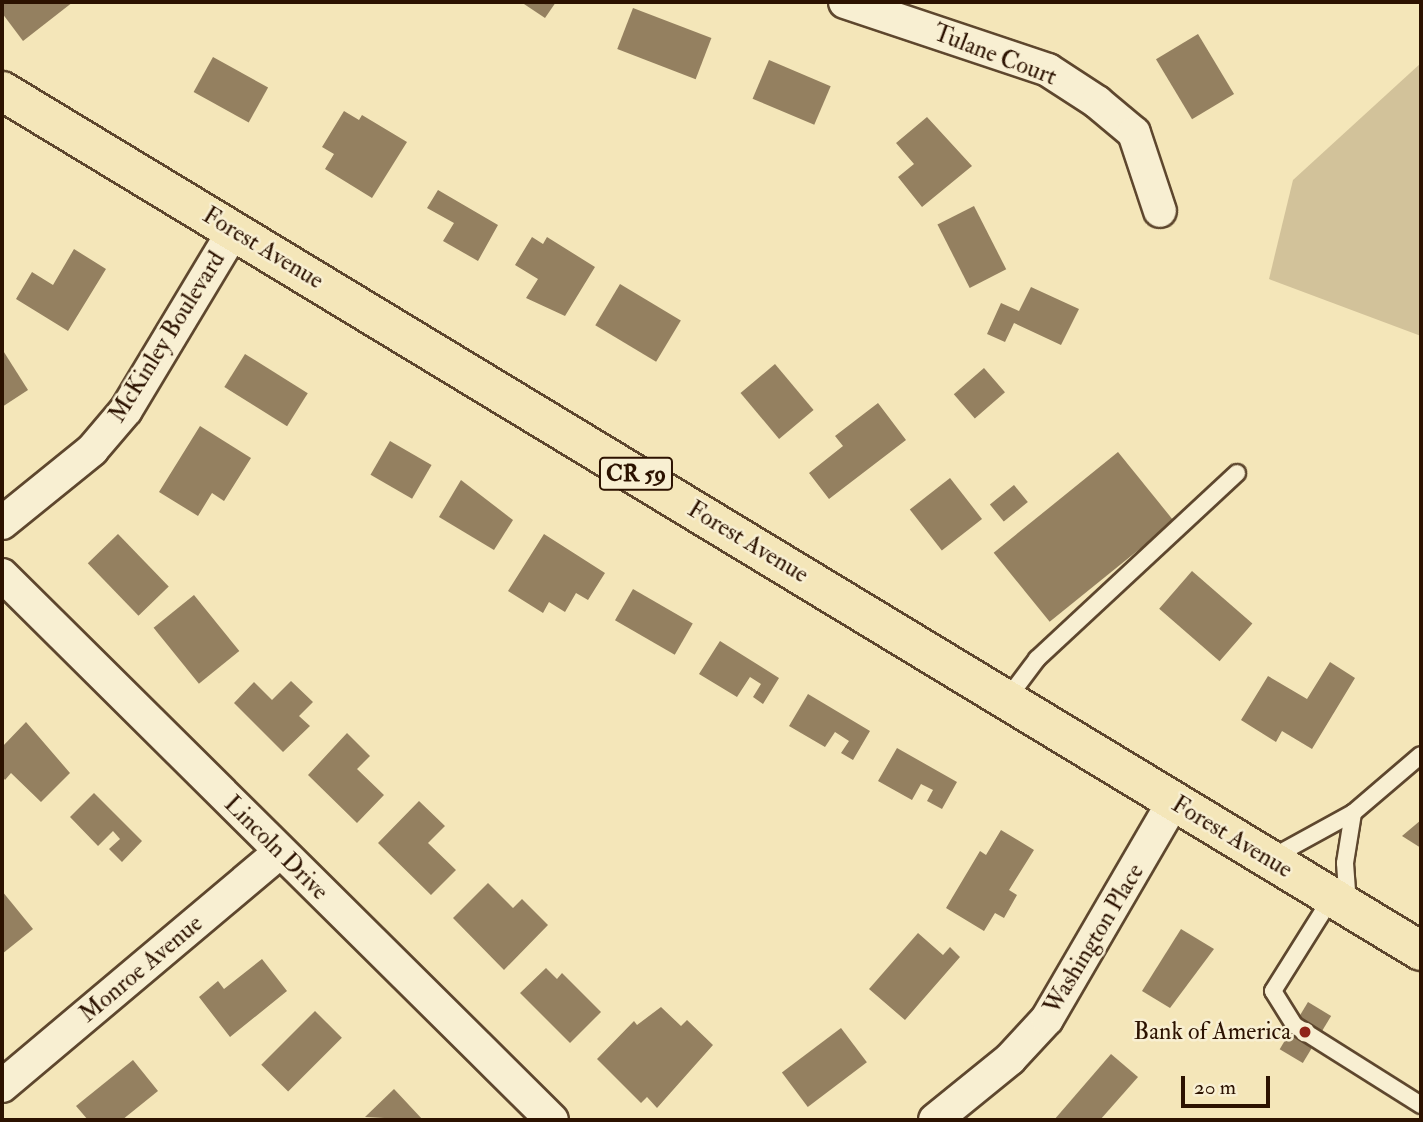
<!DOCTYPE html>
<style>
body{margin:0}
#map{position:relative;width:1423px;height:1122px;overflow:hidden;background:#f4e6b9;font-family:"IM FELL Double Pica",serif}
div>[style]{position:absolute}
.green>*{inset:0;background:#d2c29a}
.building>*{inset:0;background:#948060;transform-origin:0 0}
.roads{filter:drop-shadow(2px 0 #5e472e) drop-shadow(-2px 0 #5e472e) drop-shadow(0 2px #5e472e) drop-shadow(0 -2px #5e472e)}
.service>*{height:16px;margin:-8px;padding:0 8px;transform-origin:8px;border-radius:8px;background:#f8efd2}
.minor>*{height:32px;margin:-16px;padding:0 16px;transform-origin:16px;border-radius:16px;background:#f8efd2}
.primary>*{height:38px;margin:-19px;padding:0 19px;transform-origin:19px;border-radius:19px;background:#f4e6b9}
.dots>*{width:19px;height:19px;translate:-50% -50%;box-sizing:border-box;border:4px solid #f8efd2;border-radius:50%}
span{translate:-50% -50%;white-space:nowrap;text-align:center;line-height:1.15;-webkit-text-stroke:5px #f8efd2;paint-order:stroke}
.shield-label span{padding:2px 5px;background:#f8efd2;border:2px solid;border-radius:5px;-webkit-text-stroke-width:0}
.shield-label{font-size:23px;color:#2c1200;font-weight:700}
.street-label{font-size:24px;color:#2c1200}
.poi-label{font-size:24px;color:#2c1200}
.right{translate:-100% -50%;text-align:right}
.frame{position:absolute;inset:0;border:4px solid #2c1200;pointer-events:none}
.scale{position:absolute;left:1181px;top:1076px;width:89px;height:32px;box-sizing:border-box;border:4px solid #2c1200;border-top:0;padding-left:9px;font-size:21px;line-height:24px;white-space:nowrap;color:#2c1200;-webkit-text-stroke:5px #f8efd2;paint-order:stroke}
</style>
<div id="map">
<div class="green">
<i style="clip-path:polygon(1421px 63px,1421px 336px,1269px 279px,1293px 180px)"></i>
</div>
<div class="building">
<i style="clip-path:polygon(2px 2px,73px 2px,23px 41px,2px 13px)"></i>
<i style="clip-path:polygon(521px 2px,556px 2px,545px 18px)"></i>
<i style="left:633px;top:8px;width:84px;height:44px;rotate:21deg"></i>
<i style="left:1198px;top:34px;width:70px;height:49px;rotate:59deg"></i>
<i style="left:213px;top:57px;width:63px;height:40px;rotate:29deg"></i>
<i style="left:769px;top:60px;width:67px;height:42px;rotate:23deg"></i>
<i style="clip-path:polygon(344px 111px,359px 120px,362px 115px,407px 142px,372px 198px,325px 169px,334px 154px,322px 147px)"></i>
<i style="clip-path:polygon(927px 117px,972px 166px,922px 207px,898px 177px,914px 164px,896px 143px)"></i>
<i style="clip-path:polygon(438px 190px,498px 225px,478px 261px,443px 241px,454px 223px,427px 208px)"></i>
<i style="left:974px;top:206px;width:71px;height:41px;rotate:63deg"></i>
<i style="clip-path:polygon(532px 237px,543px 244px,547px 237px,595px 267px,565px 316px,526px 298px,538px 279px,515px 265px)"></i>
<i style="clip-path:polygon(74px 249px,106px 269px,68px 331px,16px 299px,32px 272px,53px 285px)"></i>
<i style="left:620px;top:284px;width:71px;height:48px;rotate:31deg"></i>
<i style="clip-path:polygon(1031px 287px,1079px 309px,1061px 345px,1014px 323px,1005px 342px,987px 334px,1001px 303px,1019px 311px)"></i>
<i style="clip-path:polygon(2px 349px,28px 390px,2px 407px)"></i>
<i style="left:245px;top:354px;width:74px;height:39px;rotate:32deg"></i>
<i style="left:775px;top:364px;width:60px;height:45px;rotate:50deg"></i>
<i style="left:984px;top:368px;width:32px;height:40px;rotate:49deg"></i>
<i style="clip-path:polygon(878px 403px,906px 440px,829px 499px,809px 473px,843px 446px,835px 436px)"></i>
<i style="clip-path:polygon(200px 426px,251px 458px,224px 501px,212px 493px,198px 516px,159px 492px)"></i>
<i style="left:390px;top:441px;width:48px;height:39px;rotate:30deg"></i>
<i style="left:1118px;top:452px;width:89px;height:160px;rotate:51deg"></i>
<i style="left:950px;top:478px;width:52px;height:51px;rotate:52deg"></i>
<i style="clip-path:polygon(461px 480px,513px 520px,494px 550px,439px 517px)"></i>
<i style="left:1014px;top:485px;width:22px;height:31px;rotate:51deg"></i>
<i style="left:118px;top:534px;width:73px;height:42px;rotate:46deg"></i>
<i style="clip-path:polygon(544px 534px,605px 573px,588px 600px,576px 593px,565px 612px,549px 602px,543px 613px,508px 591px)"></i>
<i style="left:1192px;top:571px;width:80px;height:50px;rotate:41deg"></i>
<i style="left:633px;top:589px;width:69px;height:36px;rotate:30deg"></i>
<i style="left:194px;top:595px;width:72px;height:52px;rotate:51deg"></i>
<i style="clip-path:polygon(720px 641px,779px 678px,763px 704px,753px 697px,761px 684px,750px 677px,737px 697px,699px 674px)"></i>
<i style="clip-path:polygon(1330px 662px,1355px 678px,1312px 749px,1282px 731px,1276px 742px,1241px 720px,1268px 676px,1307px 699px)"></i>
<i style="clip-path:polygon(291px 681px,313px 702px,299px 716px,310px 726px,283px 752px,234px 703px,254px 682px,272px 700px)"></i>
<i style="clip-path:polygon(808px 694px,870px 731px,853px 760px,841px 753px,849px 741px,835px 732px,825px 747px,789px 726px)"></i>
<i style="clip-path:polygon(26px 722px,70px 773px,41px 802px,11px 773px,5px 780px,2px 776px,2px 747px)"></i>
<i style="clip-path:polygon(347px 733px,370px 756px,357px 769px,384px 795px,357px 823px,308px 775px)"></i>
<i style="clip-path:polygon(897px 748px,957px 782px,942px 809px,927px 801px,933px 790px,921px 784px,912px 800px,878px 781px)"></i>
<i style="clip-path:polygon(94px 793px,142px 841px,122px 862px,109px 849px,120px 839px,113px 831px,98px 846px,70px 817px)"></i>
<i style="clip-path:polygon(419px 801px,445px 826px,428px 843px,456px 870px,431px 895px,378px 843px)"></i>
<i style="clip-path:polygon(1421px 820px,1421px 848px,1402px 836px)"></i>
<i style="clip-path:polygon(1001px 830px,1034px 850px,1009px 890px,1017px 895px,1004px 918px,995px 913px,984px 931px,946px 908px,980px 851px,986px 855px)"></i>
<i style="clip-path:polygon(488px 883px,513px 908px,522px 899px,548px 925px,504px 970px,453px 918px)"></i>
<i style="clip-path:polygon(2px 891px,33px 929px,2px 954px)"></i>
<i style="clip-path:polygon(1181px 929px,1214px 949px,1170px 1008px,1142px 991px)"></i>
<i style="clip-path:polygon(918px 933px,943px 955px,950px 947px,960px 957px,905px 1020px,869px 989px)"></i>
<i style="clip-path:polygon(262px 959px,287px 991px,230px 1037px,199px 997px,218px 981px,224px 989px)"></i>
<i style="clip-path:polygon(546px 968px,557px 979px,562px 973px,601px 1012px,570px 1043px,520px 993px)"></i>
<i style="left:1308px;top:1002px;width:27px;height:55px;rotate:31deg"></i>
<i style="clip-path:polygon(661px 1007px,681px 1026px,687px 1020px,713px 1045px,657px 1108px,647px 1097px,641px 1103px,597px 1059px,634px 1021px,637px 1025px)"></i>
<i style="left:315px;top:1011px;width:38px;height:76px;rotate:45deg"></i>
<i style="left:841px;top:1028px;width:43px;height:74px;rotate:53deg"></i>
<i style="clip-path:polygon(1111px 1054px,1138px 1077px,1100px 1120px,1054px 1120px)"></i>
<i style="clip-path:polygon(133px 1060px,158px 1091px,122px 1120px,88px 1120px,76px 1106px)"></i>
<i style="clip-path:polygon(394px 1089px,423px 1120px,365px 1117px)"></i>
</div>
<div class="roads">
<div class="service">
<i style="left:1007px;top:699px;width:50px;rotate:-53.1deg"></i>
<i style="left:1037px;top:659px;width:273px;rotate:-42.9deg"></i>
<i style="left:1271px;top:858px;width:94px;rotate:-28.8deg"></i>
<i style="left:1353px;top:813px;width:89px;rotate:-40.5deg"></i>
<i style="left:1332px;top:897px;width:111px;rotate:122.1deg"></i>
<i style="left:1273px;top:991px;width:40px;rotate:58deg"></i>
<i style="left:1294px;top:1025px;width:150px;rotate:32.2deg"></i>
<i style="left:1348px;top:904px;width:41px;rotate:-94.2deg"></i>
<i style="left:1345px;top:863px;width:51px;rotate:-80.9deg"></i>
</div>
<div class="minor">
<i style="left:845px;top:2px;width:214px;rotate:18.5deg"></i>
<i style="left:1048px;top:70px;width:59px;rotate:33.1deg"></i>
<i style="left:1097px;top:102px;width:48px;rotate:40deg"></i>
<i style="left:1134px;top:133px;width:82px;rotate:71.6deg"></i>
<i style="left:2px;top:523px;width:116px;rotate:-39deg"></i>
<i style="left:92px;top:450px;width:52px;rotate:-49.6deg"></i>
<i style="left:126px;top:410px;width:210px;rotate:-59deg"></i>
<i style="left:2px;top:575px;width:774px;rotate:44.74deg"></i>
<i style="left:2px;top:1086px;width:363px;rotate:-40.1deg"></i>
<i style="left:935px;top:1120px;width:97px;rotate:-39.1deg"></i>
<i style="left:1010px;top:1059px;width:54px;rotate:-47.2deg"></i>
<i style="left:1047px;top:1019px;width:252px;rotate:-59.8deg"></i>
</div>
<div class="primary">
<i style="left:2px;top:91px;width:1659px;rotate:31.22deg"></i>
</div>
</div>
<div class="dots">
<i style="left:1305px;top:1032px;background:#8f2418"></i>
</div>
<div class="shield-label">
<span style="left:636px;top:474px">CR 59</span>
</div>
<div class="street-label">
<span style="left:995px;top:55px;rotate:21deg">Tulane Court</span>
<span style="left:263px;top:248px;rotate:31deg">Forest Avenue</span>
<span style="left:167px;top:337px;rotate:-58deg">McKinley Boulevard</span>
<span style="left:748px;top:542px;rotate:31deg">Forest Avenue</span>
<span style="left:1232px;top:837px;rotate:31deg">Forest Avenue</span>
<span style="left:276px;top:848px;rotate:45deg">Lincoln Drive</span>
<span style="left:1094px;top:939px;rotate:-59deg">Washington Place</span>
<span style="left:141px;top:969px;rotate:-40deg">Monroe Avenue</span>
</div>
<div class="poi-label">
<span class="right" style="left:1291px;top:1032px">Bank of America</span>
</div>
<div class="frame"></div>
<div class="scale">20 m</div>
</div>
